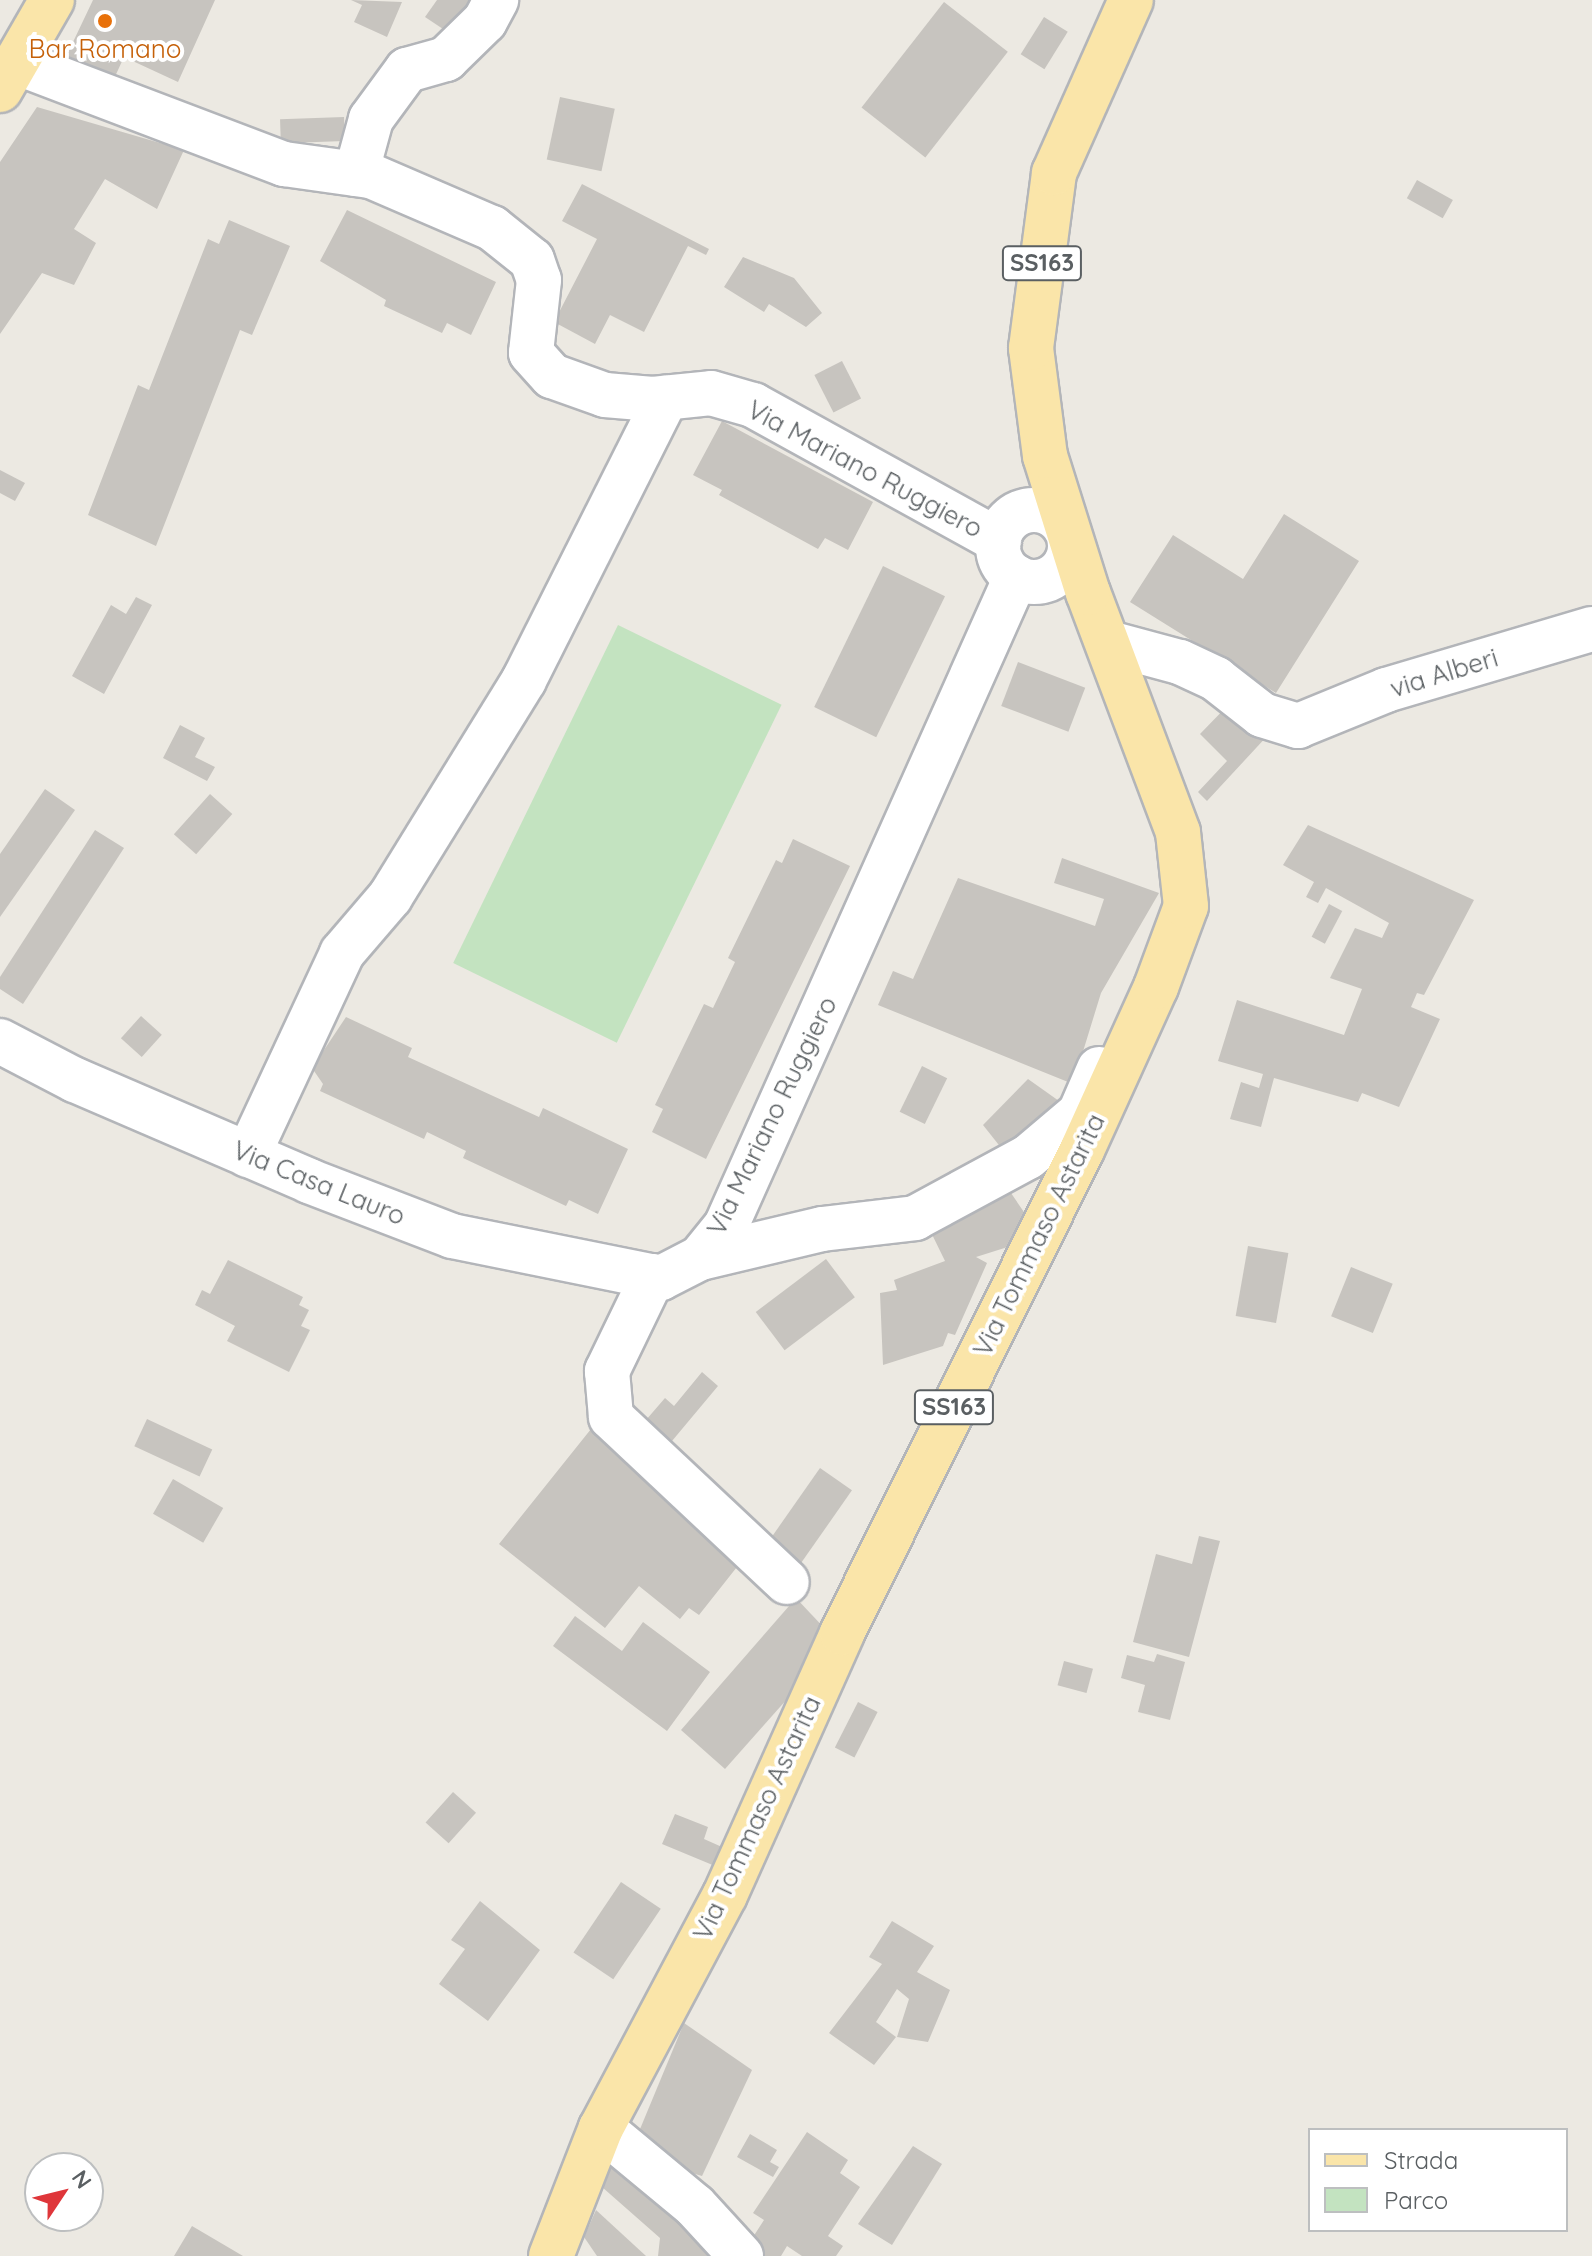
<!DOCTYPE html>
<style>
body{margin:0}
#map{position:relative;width:1592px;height:2256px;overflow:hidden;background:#ece9e2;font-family:Quicksand,sans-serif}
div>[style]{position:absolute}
.green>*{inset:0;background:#c3e3c0;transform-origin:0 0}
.building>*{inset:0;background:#c7c4bf;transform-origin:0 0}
.roads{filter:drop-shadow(2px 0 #b3b5b9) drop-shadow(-2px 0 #b3b5b9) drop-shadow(0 2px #b3b5b9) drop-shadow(0 -2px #b3b5b9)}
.minor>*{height:44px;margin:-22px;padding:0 22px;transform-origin:22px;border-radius:22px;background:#fff}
.minor>.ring{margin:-22px;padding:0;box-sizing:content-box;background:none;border:44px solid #fff;border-radius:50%}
.major>*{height:44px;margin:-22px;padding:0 22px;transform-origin:22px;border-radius:22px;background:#fae5a9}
.dots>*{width:22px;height:22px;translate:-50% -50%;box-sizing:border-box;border:4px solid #fff;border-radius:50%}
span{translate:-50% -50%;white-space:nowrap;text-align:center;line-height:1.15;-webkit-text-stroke:8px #fff;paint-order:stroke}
.shield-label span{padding:2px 6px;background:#fff;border:2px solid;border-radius:6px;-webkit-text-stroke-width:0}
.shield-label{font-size:24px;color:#5a5f62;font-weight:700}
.food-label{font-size:26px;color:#c56008}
.street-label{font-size:26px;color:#5a5f62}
.legend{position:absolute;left:1308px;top:2128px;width:260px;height:104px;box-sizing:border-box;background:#fff;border:2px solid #bdbfc0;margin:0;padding:10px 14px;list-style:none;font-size:24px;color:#5a5f62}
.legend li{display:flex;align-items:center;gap:16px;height:40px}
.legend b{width:40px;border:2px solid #bdbfc0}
.north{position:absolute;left:24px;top:2152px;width:80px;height:80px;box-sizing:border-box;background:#fff;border:2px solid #bdbfc0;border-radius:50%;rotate:55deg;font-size:22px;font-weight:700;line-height:32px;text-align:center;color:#5a5f62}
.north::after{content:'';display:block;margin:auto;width:28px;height:36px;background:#df363a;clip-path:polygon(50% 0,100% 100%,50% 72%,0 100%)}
</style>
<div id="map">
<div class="green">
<i style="left:618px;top:625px;width:182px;height:376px;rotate:26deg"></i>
</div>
<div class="building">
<i style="clip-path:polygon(93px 0,215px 0,178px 82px,124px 57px,112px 83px,64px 61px)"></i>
<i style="clip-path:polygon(351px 0,402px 2px,387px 37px,354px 22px,362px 5px)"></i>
<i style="clip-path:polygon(437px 0,482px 0,443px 29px,425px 17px)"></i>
<i style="left:944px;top:2px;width:81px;height:134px;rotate:38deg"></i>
<i style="left:1044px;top:17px;width:28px;height:44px;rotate:32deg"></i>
<i style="left:560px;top:97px;width:56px;height:64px;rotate:12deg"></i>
<i style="clip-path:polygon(37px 107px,184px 150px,157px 209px,105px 179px,74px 229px,96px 243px,74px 285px,42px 273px,0 334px,0 162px)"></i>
<i style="left:344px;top:117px;width:24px;height:64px;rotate:88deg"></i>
<i style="left:1417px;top:180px;width:41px;height:21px;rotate:29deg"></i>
<i style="clip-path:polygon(582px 184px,709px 249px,706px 255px,688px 246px,644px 332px,610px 315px,595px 344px,554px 322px,597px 239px,562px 221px)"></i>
<i style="clip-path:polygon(347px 210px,496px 282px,471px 335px,447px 323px,442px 333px,384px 306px,386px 300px,320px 261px)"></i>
<i style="clip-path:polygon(229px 220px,290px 246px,252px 335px,240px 330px,156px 546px,88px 515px,138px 385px,149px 390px,208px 239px,219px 244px)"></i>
<i style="clip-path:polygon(743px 257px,794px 278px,822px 313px,806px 327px,769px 304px,764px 312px,724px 287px)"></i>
<i style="left:842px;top:361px;width:42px;height:31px;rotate:63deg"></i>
<i style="clip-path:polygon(722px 421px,873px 502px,848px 550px,825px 538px,818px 549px,719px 495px,722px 490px,693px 475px)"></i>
<i style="clip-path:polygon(0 470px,25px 483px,15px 501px,0 493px)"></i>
<i style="clip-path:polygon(1284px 514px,1359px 561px,1276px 693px,1130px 602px,1173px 535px,1243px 579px)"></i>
<i style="left:883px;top:566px;width:69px;height:157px;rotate:26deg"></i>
<i style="clip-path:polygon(136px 597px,152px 605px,104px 694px,72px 676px,111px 605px,126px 614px)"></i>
<i style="left:1018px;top:662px;width:72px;height:47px;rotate:21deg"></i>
<i style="clip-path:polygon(1233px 700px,1269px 734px,1207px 801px,1198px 792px,1227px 761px,1200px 734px)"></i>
<i style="clip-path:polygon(180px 725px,205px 738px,195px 757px,215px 767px,207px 781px,163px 758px)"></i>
<i style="clip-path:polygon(45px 789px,75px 810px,0 917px,0 854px)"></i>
<i style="left:210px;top:794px;width:30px;height:54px;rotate:42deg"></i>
<i style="clip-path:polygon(1308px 825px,1474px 900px,1424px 995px,1417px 993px,1411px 1007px,1440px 1019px,1399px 1107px,1362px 1093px,1358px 1102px,1274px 1078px,1261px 1127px,1230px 1119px,1241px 1082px,1259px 1088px,1263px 1074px,1218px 1061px,1237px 1000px,1344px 1035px,1362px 989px,1330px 978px,1355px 928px,1382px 938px,1389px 923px,1326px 888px,1318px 903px,1306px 897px,1314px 882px,1283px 865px)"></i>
<i style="clip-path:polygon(95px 830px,124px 848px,23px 1004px,0 989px,0 977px)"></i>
<i style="clip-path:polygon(793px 839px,850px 866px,706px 1159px,652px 1132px,663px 1109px,655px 1105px,704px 1004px,713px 1008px,735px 962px,728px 958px,776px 860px,782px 863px)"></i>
<i style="clip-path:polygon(1062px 858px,1159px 893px,1101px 993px,1073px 1084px,878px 1005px,893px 971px,913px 979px,958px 878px,1095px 926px,1104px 899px,1054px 883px)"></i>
<i style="left:1329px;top:904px;width:15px;height:37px;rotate:28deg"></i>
<i style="left:141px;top:1016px;width:28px;height:30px;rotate:42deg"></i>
<i style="clip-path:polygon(346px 1017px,412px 1048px,408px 1057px,539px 1117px,543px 1108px,628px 1149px,598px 1214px,569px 1200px,566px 1206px,463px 1158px,466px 1151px,427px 1132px,424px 1139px,320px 1091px,323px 1084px,312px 1068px)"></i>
<i style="left:922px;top:1066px;width:28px;height:51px;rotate:26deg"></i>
<i style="clip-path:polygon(1028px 1079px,1059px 1101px,1006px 1154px,983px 1125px)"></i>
<i style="clip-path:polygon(1000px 1177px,1028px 1218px,1014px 1245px,976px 1257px,987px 1263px,955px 1335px,948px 1333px,943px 1346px,883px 1365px,880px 1293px,897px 1290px,894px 1280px,945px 1261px,923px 1216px)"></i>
<i style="left:1248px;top:1246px;width:41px;height:71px;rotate:10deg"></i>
<i style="left:826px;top:1259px;width:48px;height:88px;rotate:53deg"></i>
<i style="clip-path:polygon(228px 1260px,303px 1297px,299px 1305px,309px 1310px,301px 1326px,310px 1330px,289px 1372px,227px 1341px,235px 1326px,195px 1305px,202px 1290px,210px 1294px)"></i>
<i style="left:1351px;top:1267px;width:45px;height:53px;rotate:22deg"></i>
<i style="clip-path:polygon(702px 1372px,718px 1386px,672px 1441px,646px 1420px,665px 1398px,674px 1406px)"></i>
<i style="left:147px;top:1419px;width:72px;height:30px;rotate:25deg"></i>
<i style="clip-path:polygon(591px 1429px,748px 1553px,699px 1615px,689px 1608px,680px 1619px,639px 1586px,605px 1628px,499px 1544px)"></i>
<i style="left:820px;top:1468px;width:39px;height:101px;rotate:35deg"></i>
<i style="left:173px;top:1479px;width:58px;height:40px;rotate:30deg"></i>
<i style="clip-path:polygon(1199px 1536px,1220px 1541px,1189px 1657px,1133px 1642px,1156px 1554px,1192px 1564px)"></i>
<i style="clip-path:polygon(796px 1598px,827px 1631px,820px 1662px,725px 1769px,681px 1730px)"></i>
<i style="clip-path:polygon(575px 1616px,622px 1651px,643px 1622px,710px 1672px,667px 1731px,553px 1646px)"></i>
<i style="clip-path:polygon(1157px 1654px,1185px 1662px,1170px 1720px,1138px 1712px,1145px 1685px,1121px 1678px,1127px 1655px,1154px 1662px)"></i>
<i style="left:1064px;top:1661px;width:30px;height:25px;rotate:15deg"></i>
<i style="left:858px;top:1702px;width:22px;height:51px;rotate:27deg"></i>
<i style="left:453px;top:1792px;width:31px;height:41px;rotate:42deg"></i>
<i style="clip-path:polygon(675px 1814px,708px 1827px,704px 1839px,722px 1847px,715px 1866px,662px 1844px)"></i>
<i style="left:621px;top:1882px;width:48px;height:85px;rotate:34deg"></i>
<i style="clip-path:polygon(480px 1901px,540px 1950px,488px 2021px,439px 1984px,465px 1949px,451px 1940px)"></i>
<i style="clip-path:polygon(892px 1921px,934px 1946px,917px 1972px,950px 1990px,928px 2042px,897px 2037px,909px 1999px,897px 1989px,876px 2022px,896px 2037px,874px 2065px,829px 2033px,882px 1964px,869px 1957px)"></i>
<i style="clip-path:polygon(684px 2023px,752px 2070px,702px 2176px,665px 2165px,633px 2146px)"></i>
<i style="clip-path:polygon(807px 2132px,848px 2160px,840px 2173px,860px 2187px,828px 2236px,843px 2246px,836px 2256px,802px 2256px,787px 2246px,781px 2256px,751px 2256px,744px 2251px,764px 2220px,753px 2213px)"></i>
<i style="clip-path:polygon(750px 2134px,777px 2150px,770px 2162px,779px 2167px,773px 2177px,737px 2157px)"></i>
<i style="clip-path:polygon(913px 2146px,942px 2164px,892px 2245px,858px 2224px)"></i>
<i style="clip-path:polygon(617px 2148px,737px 2256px,658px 2256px,660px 2238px,602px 2187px)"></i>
<i style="clip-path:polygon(596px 2210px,646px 2256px,597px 2256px,584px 2237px)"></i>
<i style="clip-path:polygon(192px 2226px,243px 2256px,174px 2256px)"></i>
</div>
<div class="roads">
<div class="minor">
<i style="left:18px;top:63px;width:285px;rotate:20.8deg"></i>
<i style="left:284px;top:164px;width:88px;rotate:7.9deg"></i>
<i style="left:371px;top:176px;width:132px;rotate:23.3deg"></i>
<i style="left:492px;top:228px;width:51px;rotate:38.7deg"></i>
<i style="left:532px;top:260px;width:21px;rotate:71deg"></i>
<i style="left:539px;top:280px;width:73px;rotate:96.3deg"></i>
<i style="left:531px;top:353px;width:31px;rotate:48deg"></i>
<i style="left:552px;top:376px;width:56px;rotate:19.7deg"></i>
<i style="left:605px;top:395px;width:48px;rotate:4.8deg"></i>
<i style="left:653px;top:399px;width:58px;rotate:-5.9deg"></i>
<i style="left:711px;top:393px;width:44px;rotate:15.9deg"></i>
<i style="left:753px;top:405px;width:281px;rotate:28.9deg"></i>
<i style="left:356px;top:174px;width:57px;rotate:-74.7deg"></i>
<i style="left:371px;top:119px;width:61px;rotate:-53.7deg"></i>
<i style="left:407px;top:70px;width:41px;rotate:-15.8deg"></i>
<i style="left:446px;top:59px;width:54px;rotate:-44.3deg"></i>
<i style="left:485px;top:21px;width:24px;rotate:-62deg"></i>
<i class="ring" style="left:998px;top:510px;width:28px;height:28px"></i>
<i style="left:1109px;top:643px;width:73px;rotate:15deg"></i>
<i style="left:1180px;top:662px;width:40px;rotate:25deg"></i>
<i style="left:1216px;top:679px;width:58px;rotate:38deg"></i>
<i style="left:1262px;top:715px;width:38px;rotate:17deg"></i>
<i style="left:1298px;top:726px;width:95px;rotate:-22.2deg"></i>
<i style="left:1386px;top:690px;width:215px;rotate:-16.5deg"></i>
<i style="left:0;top:1041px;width:85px;rotate:27.5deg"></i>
<i style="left:75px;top:1080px;width:255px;rotate:23.3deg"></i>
<i style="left:309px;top:1181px;width:153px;rotate:21deg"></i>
<i style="left:452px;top:1236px;width:213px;rotate:11.4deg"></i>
<i style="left:661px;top:1278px;width:44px;rotate:-27.1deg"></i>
<i style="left:700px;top:1258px;width:125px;rotate:-13.4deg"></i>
<i style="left:822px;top:1229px;width:94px;rotate:-6.7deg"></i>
<i style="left:915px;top:1218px;width:128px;rotate:-28.4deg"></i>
<i style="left:1028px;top:1157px;width:68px;rotate:-40.2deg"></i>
<i style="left:1080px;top:1113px;width:48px;rotate:-66.6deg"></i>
<i style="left:248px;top:1155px;width:223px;rotate:-65deg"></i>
<i style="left:342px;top:953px;width:74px;rotate:-49.4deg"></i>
<i style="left:390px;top:897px;width:255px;rotate:-58.3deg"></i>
<i style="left:524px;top:680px;width:316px;rotate:-63.3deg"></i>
<i style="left:700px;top:1258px;width:41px;rotate:-50.9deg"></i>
<i style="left:726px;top:1226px;width:711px;rotate:-65.92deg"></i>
<i style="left:653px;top:1276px;width:106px;rotate:115.8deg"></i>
<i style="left:607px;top:1371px;width:46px;rotate:85deg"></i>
<i style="left:611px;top:1417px;width:241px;rotate:43.2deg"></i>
<i style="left:601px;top:2128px;width:122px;rotate:39.7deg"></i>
<i style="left:695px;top:2206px;width:68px;rotate:47.4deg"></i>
</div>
<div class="major">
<i style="left:0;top:90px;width:104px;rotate:-60deg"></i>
<i style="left:551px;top:2256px;width:137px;rotate:-68.7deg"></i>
<i style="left:601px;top:2128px;width:264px;rotate:-62deg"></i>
<i style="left:725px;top:1895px;width:287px;rotate:-65.9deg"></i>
<i style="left:842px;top:1633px;width:539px;rotate:-63.58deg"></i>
<i style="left:1082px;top:1150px;width:179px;rotate:-65.6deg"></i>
<i style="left:1156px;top:987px;width:86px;rotate:-69.7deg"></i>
<i style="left:1186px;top:906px;width:74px;rotate:-96.2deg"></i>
<i style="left:1178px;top:832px;width:255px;rotate:-110.6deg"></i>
<i style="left:1088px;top:593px;width:144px;rotate:-107.4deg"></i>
<i style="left:1045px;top:456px;width:109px;rotate:-97.4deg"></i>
<i style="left:1031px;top:348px;width:177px;rotate:-82.5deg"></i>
<i style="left:1054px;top:173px;width:189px;rotate:-66deg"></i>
</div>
</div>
<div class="dots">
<i style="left:105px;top:21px;background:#e8710a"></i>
</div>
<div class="shield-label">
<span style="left:1042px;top:263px">SS163</span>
<span style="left:954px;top:1407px">SS163</span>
</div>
<div class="food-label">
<span style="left:105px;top:49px">Bar Romano</span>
</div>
<div class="street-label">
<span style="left:865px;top:469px;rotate:28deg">Via Mariano Ruggiero</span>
<span style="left:1444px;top:673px;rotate:-17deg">via Alberi</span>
<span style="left:772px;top:1116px;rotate:-64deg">Via Mariano Ruggiero</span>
<span style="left:319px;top:1183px;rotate:22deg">Via Casa Lauro</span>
<span style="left:1039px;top:1235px;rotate:-64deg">Via Tommaso Astarita</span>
<span style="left:757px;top:1818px;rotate:-65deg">Via Tommaso Astarita</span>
</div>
<ul class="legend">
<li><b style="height:10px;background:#fae5a9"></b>Strada</li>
<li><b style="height:22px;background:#c3e3c0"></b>Parco</li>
</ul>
<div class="north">N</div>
</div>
